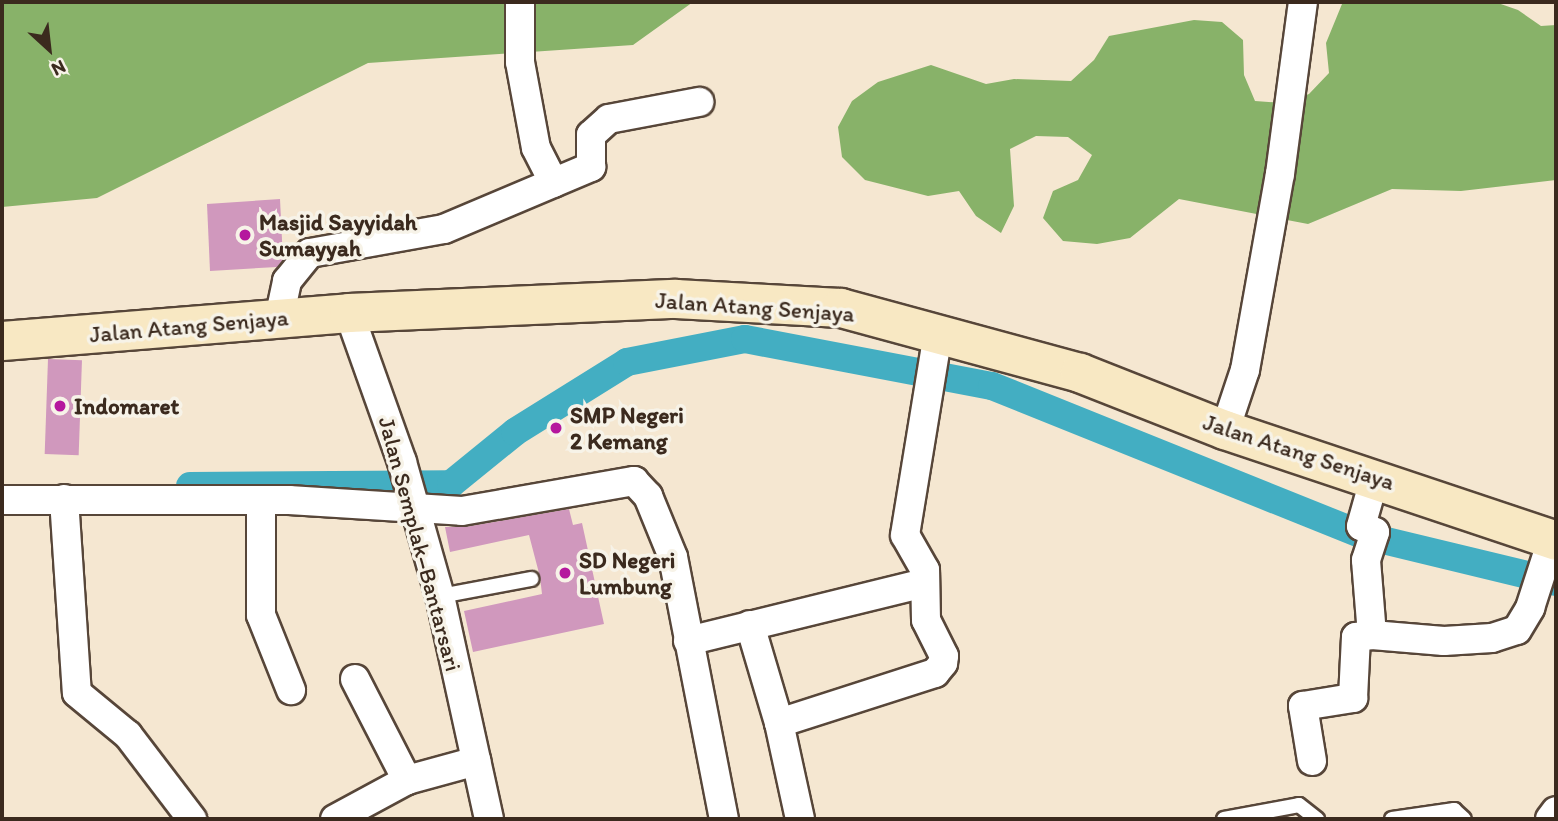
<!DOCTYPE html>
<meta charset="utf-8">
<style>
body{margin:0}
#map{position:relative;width:1558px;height:821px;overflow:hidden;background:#f5e7d1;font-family:Itim,sans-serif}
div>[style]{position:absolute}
.forest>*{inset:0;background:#88b269}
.canal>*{height:28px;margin:-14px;padding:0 14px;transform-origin:14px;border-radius:14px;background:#43aec2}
.building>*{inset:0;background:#d098bd;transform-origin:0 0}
.roads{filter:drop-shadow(2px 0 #574639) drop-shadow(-2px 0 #574639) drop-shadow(0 2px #574639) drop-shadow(0 -2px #574639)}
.lane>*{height:14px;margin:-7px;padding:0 7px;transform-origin:7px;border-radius:7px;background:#fff}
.street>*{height:28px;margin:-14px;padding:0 14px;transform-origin:14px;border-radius:14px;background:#fff}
.secondary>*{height:38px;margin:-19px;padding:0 19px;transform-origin:19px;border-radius:19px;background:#f8e8c3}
.dots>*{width:19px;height:19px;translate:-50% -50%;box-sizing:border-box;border:4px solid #f7f3e8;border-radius:50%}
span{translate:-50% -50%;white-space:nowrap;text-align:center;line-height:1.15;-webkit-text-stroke:7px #f7f3e8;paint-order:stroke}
.poi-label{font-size:23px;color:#3b2a1e;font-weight:700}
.left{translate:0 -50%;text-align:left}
.street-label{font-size:23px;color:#3b2a1e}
.frame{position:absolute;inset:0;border:4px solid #3b2a1e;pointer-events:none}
.north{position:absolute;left:14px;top:14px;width:70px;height:70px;-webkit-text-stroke:5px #f7f3e8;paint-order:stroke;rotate:153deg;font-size:19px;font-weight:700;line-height:28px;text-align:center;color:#3b2a1e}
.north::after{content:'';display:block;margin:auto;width:24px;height:32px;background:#3b2a1e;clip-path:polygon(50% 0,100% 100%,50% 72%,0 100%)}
</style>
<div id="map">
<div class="forest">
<i style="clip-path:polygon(693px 2px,633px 45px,368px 63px,97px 198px,2px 207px,2px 3px)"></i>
<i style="clip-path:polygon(1350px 2px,1495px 2px,1518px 10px,1541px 26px,1556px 25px,1556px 180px,1461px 191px,1392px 189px,1308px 224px,1179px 199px,1130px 238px,1097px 244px,1063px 241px,1043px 218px,1053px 191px,1078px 180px,1092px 155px,1068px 137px,1036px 136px,1010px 149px,1014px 206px,1001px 233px,976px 216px,959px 191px,928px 196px,865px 180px,842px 157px,838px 127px,852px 101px,878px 82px,931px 65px,986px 84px,1014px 79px,1071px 81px,1094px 60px,1109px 36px,1194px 20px,1222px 22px,1243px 40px,1244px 75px,1255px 101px,1283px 103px,1309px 94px,1329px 73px,1326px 43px,1342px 4px)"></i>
</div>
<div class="canal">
<i style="left:190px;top:486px;width:261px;rotate:-0.4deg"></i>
<i style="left:451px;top:484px;width:82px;rotate:-39.1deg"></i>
<i style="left:515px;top:432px;width:132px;rotate:-32deg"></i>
<i style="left:627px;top:362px;width:120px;rotate:-11deg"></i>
<i style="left:745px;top:339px;width:251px;rotate:10.8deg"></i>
<i style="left:992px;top:386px;width:403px;rotate:21.9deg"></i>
<i style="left:1366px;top:536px;width:195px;rotate:13.6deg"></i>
</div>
<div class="building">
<i style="clip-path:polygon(280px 199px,283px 260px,277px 267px,210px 271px,207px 204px)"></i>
<i style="left:48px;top:359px;width:34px;height:95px;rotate:2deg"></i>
<i style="clip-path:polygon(569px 509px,573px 525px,582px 523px,604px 624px,473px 652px,464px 611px,542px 594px,540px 577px,529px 535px,450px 552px,445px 527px,465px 527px)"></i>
</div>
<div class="roads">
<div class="lane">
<i style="left:440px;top:596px;width:93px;rotate:-10.6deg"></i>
<i style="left:1224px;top:819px;width:76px;rotate:-10.6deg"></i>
<i style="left:1299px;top:805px;width:23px;rotate:38deg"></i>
<i style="left:1392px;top:819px;width:63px;rotate:-8.3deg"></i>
<i style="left:1454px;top:810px;width:13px;rotate:42deg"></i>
</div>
<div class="street">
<i style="left:520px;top:2px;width:60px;rotate:90deg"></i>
<i style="left:520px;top:62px;width:87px;rotate:79.5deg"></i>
<i style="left:536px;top:148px;width:39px;rotate:63deg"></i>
<i style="left:349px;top:313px;width:158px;rotate:70.4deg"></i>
<i style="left:402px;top:462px;width:139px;rotate:74.2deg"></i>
<i style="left:440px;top:596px;width:228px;rotate:77.6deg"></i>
<i style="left:279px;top:319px;width:39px;rotate:-78deg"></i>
<i style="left:287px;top:281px;width:36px;rotate:-51deg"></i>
<i style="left:310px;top:253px;width:136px;rotate:-10.2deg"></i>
<i style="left:444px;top:229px;width:160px;rotate:-22.9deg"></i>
<i style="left:591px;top:167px;width:32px;rotate:-90deg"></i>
<i style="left:591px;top:135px;width:24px;rotate:-42deg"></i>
<i style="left:609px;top:119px;width:92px;rotate:-10.7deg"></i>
<i style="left:1225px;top:430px;width:63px;rotate:-71.6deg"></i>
<i style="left:1245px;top:370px;width:199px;rotate:-79.9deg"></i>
<i style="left:1280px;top:174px;width:174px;rotate:-82.4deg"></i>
<i style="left:64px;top:499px;width:194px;rotate:86.2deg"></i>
<i style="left:77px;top:693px;width:66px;rotate:39.5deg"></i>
<i style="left:128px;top:735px;width:106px;rotate:52.7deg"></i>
<i style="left:2px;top:500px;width:287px"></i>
<i style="left:289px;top:500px;width:173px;rotate:3.6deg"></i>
<i style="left:462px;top:511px;width:175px;rotate:-9.9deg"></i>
<i style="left:634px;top:481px;width:21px;rotate:47deg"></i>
<i style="left:648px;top:496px;width:66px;rotate:67.7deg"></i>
<i style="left:673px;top:557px;width:267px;rotate:79deg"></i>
<i style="left:261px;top:500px;width:115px;rotate:90deg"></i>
<i style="left:261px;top:615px;width:81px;rotate:68.2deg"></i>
<i style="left:750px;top:625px;width:102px;rotate:73.5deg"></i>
<i style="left:1372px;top:635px;width:72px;rotate:4.8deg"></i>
<i style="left:1444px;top:641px;width:48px;rotate:-3.6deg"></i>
<i style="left:1492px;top:638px;width:26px;rotate:-18deg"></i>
<i style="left:1517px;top:630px;width:26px;rotate:-59deg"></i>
<i style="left:1530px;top:608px;width:71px;rotate:-72.1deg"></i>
<i style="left:688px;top:641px;width:244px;rotate:-13.8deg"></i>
<i style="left:355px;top:679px;width:114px;rotate:62.8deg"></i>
<i style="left:1312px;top:761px;width:56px;rotate:-99.3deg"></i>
<i style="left:1303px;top:706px;width:51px;rotate:-9.1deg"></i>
<i style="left:1353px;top:698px;width:61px;rotate:-87.2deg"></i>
<i style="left:1356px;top:637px;width:16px;rotate:-7deg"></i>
<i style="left:1372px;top:635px;width:75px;rotate:-94.6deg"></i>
<i style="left:1366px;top:560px;width:29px;rotate:-72deg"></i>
<i style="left:1375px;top:532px;width:15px;rotate:-157deg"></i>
<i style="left:1361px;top:526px;width:51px;rotate:-74.1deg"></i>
<i style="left:335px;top:819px;width:82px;rotate:-28.4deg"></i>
<i style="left:407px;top:780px;width:72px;rotate:-15.4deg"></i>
<i style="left:800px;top:819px;width:98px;rotate:-102.3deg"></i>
<i style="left:779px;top:723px;width:164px;rotate:-17.8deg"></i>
<i style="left:935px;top:673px;width:13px;rotate:-51deg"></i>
<i style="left:943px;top:663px;width:7px;rotate:-82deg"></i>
<i style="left:944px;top:656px;width:40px;rotate:-116.6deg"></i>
<i style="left:926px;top:620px;width:50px;rotate:-91.1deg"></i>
<i style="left:925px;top:570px;width:40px;rotate:-119.7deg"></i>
<i style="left:905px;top:535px;width:205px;rotate:-80.7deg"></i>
<i style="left:1550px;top:819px;width:10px;rotate:-53deg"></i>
</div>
<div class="secondary">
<i style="left:2px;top:341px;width:348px;rotate:-4.6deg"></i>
<i style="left:349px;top:313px;width:327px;rotate:-2.5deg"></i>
<i style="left:676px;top:299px;width:165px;rotate:3.1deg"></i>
<i style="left:841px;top:308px;width:248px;rotate:15.2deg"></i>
<i style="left:1080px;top:373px;width:156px;rotate:21.5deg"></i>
<i style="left:1225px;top:430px;width:349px;rotate:18.5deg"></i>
</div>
</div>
<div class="dots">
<i style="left:245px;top:235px;background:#b5179e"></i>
<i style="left:60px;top:406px;background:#b5179e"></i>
<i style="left:556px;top:428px;background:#b5179e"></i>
<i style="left:565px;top:573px;background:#b5179e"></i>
</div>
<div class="poi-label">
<span class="left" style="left:259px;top:235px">Masjid Sayyidah<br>Sumayyah</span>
<span class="left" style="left:74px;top:406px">Indomaret</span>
<span class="left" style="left:570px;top:428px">SMP Negeri<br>2 Kemang</span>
<span class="left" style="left:579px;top:573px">SD Negeri<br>Lumbung</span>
</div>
<div class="street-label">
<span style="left:755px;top:307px;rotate:4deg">Jalan Atang Senjaya</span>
<span style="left:189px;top:326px;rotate:-5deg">Jalan Atang Senjaya</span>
<span style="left:1299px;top:452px;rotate:18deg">Jalan Atang Senjaya</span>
<span style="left:420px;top:544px;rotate:75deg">Jalan Semplak–Bantarsari</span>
</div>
<div class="frame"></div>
<div class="north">N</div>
</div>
